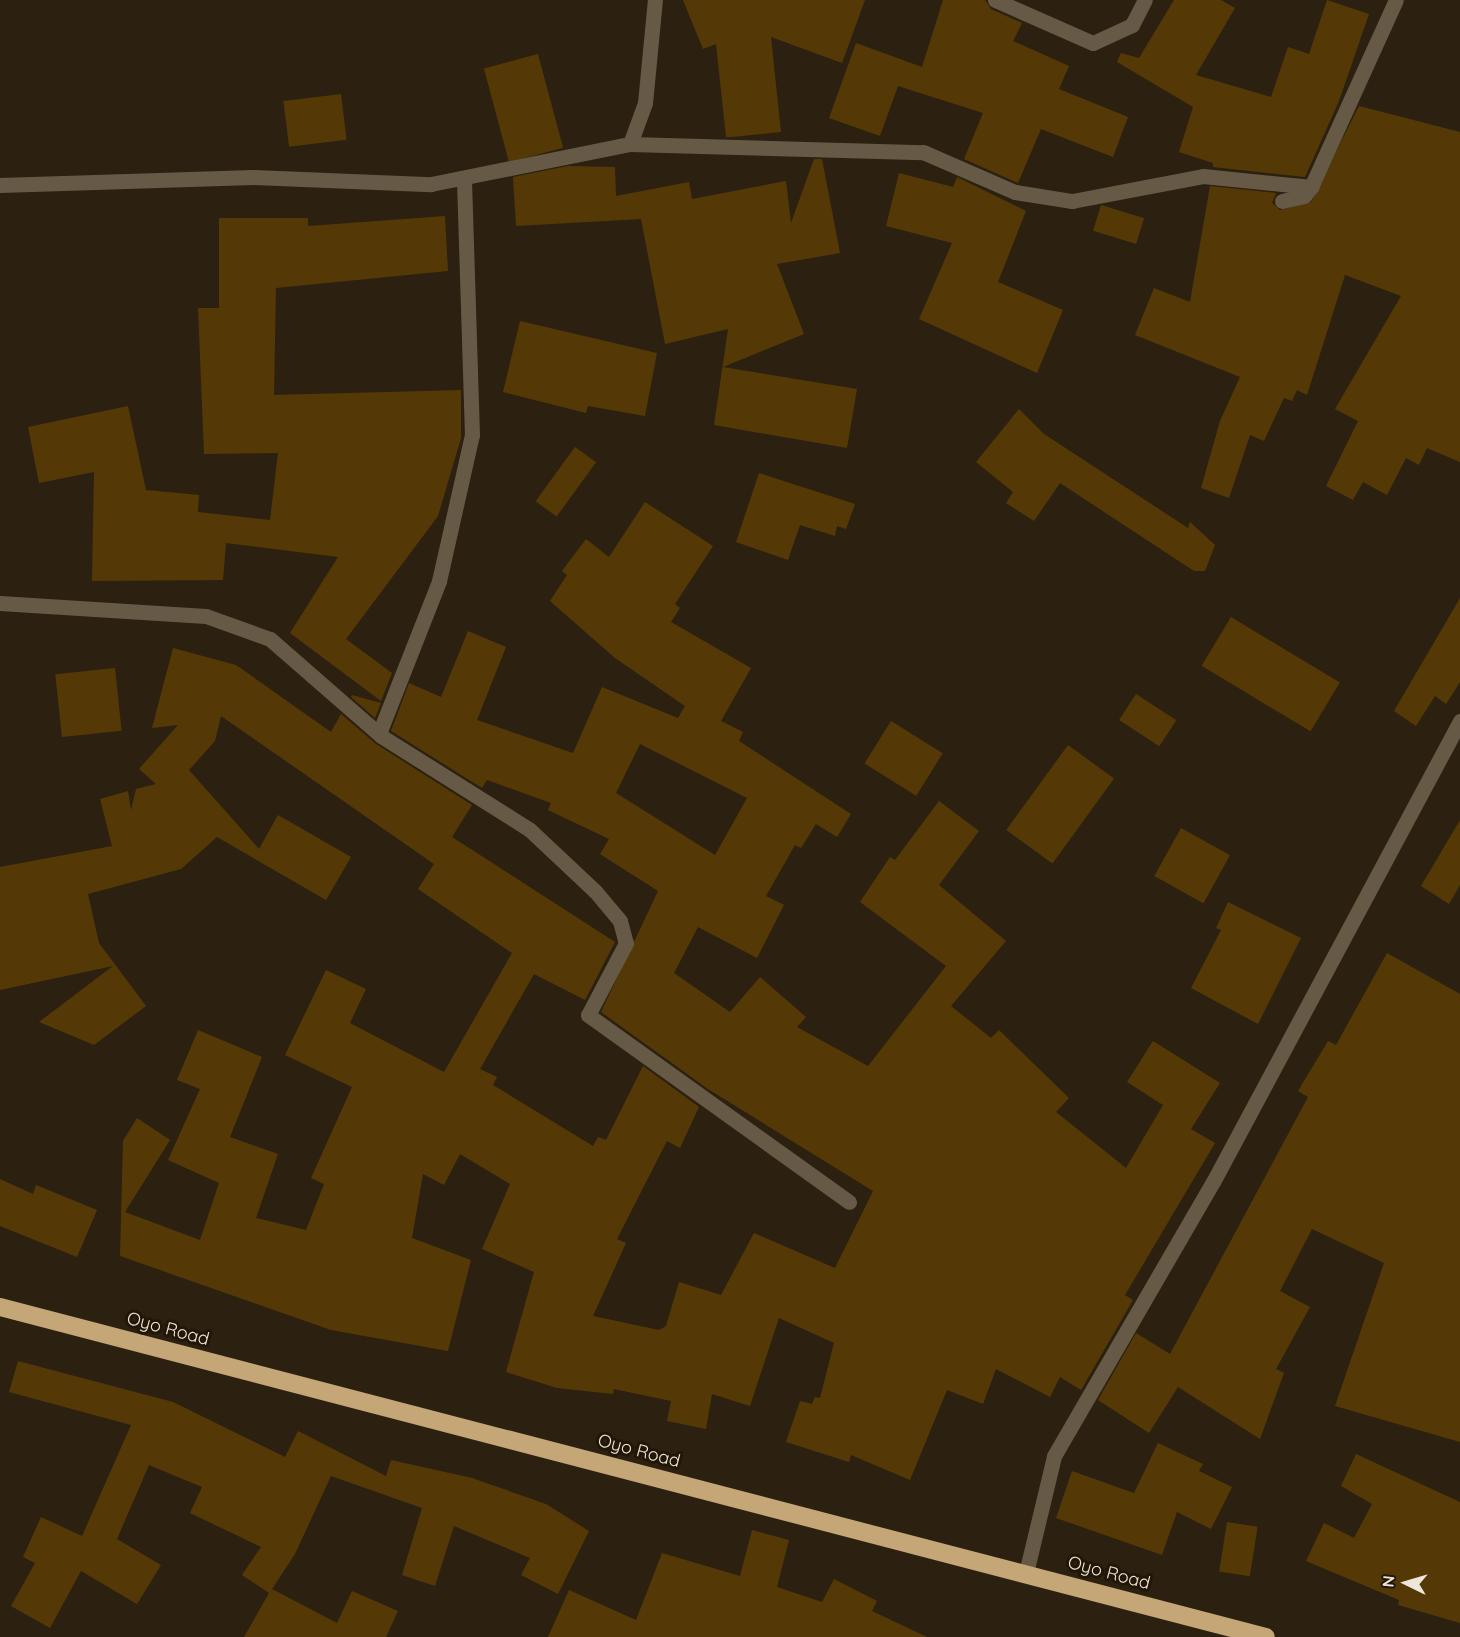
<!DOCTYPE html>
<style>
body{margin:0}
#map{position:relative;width:1460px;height:1637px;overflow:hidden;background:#2c2110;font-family:Quicksand,sans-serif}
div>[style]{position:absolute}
.building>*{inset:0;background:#543907;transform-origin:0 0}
.minor>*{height:15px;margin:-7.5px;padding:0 7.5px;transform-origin:7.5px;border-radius:7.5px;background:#665a47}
.highway>*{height:18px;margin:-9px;padding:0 9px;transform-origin:9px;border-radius:9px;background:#c5a677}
span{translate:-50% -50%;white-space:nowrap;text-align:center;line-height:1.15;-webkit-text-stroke:6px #221707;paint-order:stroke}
.street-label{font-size:18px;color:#eee6db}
.north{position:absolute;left:1376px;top:1553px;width:60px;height:60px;-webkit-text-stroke:4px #221707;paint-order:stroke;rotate:275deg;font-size:16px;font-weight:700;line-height:24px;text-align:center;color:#eee6db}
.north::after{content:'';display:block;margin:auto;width:21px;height:27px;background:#eee6db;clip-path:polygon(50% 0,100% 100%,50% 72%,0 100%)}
</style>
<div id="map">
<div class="building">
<i style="clip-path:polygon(683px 0,865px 0,842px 63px,771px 37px,781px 132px,732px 137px,726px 137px,716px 44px,703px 49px)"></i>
<i style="clip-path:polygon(943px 0,985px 0,991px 9px,1022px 23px,1013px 41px,1069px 66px,1059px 89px,1128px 117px,1113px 157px,1041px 129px,1018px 183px,964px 159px,983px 113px,898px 86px,880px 136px,829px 118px,856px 43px,922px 67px)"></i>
<i style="clip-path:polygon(1174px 0,1221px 0,1235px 8px,1196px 75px,1271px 97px,1288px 47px,1309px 54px,1327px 0,1369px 14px,1339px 101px,1305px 177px,1213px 167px,1213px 163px,1179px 152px,1193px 107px,1117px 62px,1121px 53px,1139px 58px)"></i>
<i style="left:538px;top:54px;width:97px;height:56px;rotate:75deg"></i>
<i style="left:341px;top:94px;width:46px;height:58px;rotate:83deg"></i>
<i style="clip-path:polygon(1359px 106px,1460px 132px,1460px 462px,1427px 448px,1419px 465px,1406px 458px,1387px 495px,1363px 482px,1353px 500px,1326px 486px,1358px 421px,1335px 409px,1401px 296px,1345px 275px,1307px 395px,1297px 390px,1292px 401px,1284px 398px,1264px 441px,1250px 435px,1229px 498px,1201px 488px,1220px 421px,1240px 377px,1135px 335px,1154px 288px,1190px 302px,1210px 186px,1276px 193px,1272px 203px,1280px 210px,1311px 202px)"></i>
<i style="clip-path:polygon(814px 159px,822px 159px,840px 253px,777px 264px,804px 334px,723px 367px,857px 389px,847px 448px,714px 425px,728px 329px,665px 344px,641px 219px,516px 226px,513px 177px,568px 166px,615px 167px,616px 196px,689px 182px,692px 199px,786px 181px,791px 223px)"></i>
<i style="clip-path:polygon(899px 173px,953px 187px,957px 177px,1026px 211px,998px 282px,1063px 310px,1037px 373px,919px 319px,952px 243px,886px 226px)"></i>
<i style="left:1101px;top:205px;width:45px;height:27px;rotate:17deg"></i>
<i style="clip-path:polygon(445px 216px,448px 271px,276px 288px,274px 395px,461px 390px,461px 438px,438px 516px,346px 639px,392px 673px,381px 701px,290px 633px,338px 557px,226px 543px,223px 580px,92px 581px,94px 472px,39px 483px,28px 427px,128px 406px,146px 490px,199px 495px,198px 512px,270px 520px,278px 453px,204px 454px,198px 308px,219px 308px,219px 218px,308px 218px,308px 226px)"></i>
<i style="clip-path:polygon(520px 321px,657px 353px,645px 416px,588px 406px,586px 413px,503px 392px)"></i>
<i style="clip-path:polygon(1019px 409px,1044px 434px,1188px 528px,1190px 522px,1215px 545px,1205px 571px,1194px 571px,1060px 483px,1034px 521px,1006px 503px,1013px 492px,976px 462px)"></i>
<i style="left:575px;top:447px;width:26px;height:67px;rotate:36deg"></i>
<i style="clip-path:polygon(759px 473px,855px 504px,846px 529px,837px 526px,835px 536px,800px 525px,788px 560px,736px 542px)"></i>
<i style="clip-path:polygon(evenodd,645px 502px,713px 546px,675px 604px,680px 608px,671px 622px,751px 668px,721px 721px,743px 732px,739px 741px,851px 814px,837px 837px,816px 824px,801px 848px,795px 845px,766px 896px,784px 905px,757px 958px,698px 927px,674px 973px,730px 1012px,760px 977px,806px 1017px,797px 1027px,868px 1066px,946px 966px,860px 902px,890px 857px,895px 860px,939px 801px,979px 831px,939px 885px,1006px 941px,951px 1006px,991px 1038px,999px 1030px,1069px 1098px,1056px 1112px,1126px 1168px,1163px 1105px,1127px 1082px,1153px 1041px,1220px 1083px,1191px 1129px,1215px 1143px,1125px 1295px,1133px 1300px,1081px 1390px,1060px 1377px,1050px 1397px,996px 1369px,983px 1404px,947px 1390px,910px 1480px,851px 1455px,849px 1462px,786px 1442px,800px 1401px,812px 1404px,815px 1397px,820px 1398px,834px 1343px,779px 1318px,750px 1406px,712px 1394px,706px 1429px,667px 1421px,671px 1401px,614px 1389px,613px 1394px,557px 1388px,506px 1372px,534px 1272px,482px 1249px,510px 1184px,460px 1154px,444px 1185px,423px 1174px,412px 1238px,471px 1260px,448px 1351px,331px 1330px,120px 1256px,123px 1141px,137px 1118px,170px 1140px,125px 1212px,200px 1240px,219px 1183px,168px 1160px,200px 1089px,177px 1080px,198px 1030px,262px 1057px,230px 1137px,278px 1154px,256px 1218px,306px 1230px,324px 1184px,311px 1178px,352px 1087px,285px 1055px,326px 970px,366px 989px,350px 1023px,444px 1072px,512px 953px,418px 889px,434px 864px,221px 716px,215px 741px,189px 770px,259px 849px,278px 815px,351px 857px,326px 900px,217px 837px,181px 869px,88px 894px,99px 943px,146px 1006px,94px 1045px,39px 1022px,113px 966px,0 990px,0 867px,112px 846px,100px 799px,128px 791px,131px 810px,136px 789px,156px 784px,139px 769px,178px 725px,152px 728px,173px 648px,236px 665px,331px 732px,341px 714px,376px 744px,472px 805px,452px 837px,615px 942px,585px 1000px,534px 974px,480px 1069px,497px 1077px,493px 1085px,593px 1146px,598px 1137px,606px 1140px,643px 1066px,699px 1107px,680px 1148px,667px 1141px,617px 1239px,626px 1243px,593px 1316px,659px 1330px,666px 1326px,679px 1282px,721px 1295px,754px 1233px,835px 1268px,873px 1191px,708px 1089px,601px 1012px,658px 891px,600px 854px,609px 839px,548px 810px,551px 803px,487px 780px,482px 788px,391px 731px,409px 683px,441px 697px,468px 631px,506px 647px,477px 720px,573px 753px,602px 687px,678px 718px,685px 706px,615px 658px,550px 601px,567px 575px,562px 571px,586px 539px,609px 557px,645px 502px,640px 744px,747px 798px,715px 855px,616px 793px,640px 744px)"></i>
<i style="clip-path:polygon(1460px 598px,1460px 682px,1446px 704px,1435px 696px,1416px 726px,1394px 711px)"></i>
<i style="left:1231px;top:617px;width:127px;height:57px;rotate:31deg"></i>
<i style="left:115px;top:668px;width:63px;height:60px;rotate:84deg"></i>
<i style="left:1136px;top:694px;width:48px;height:31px;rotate:33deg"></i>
<i style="clip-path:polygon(352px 695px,381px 703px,375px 718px,351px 697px)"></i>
<i style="left:891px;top:721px;width:61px;height:50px;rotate:32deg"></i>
<i style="left:1068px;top:745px;width:57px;height:105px;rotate:36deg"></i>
<i style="clip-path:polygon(1460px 820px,1460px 885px,1449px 904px,1421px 886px)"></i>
<i style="left:1181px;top:828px;width:56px;height:55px;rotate:29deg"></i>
<i style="clip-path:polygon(1228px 902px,1301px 938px,1258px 1024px,1191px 988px,1221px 930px,1216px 928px)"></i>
<i style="clip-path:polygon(1387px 953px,1460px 994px,1460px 1442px,1335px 1406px,1384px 1263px,1312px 1229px,1280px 1291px,1310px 1307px,1276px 1369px,1284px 1373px,1260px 1439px,1178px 1387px,1149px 1433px,1098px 1400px,1136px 1333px,1170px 1354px,1308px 1097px,1298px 1091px,1328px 1041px,1336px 1045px)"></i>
<i style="clip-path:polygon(0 1179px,33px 1194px,36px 1185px,97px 1210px,77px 1257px,0 1226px)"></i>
<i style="clip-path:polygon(18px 1361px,173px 1402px,285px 1457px,298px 1431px,386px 1476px,391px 1460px,472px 1478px,546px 1504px,589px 1531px,558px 1594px,521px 1575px,530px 1558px,454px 1526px,435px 1586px,402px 1575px,422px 1508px,331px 1476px,295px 1554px,272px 1589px,337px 1623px,352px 1591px,398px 1611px,386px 1637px,244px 1637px,269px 1593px,242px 1575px,261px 1547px,190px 1513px,202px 1487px,149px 1465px,117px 1539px,161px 1565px,137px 1604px,81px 1571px,50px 1628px,11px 1606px,35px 1563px,23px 1557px,41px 1517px,82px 1536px,131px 1425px,9px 1392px)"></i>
<i style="clip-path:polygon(1158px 1443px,1203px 1464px,1199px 1471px,1232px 1487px,1211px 1529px,1177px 1512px,1162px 1555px,1056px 1518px,1072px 1471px,1134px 1493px)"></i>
<i style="clip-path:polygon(1356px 1454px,1460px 1502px,1460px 1623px,1398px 1605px,1399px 1600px,1306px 1561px,1324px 1523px,1354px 1538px,1372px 1504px,1341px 1486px)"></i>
<i style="left:1227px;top:1522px;width:31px;height:50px;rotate:9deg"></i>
<i style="clip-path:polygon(752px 1530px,789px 1540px,777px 1587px,822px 1602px,834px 1579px,877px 1601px,872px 1611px,927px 1637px,548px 1637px,569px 1590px,636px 1620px,662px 1553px,740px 1576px)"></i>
</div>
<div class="minor">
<i style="left:995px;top:0;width:107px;rotate:23.7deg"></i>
<i style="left:1093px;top:43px;width:43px;rotate:-24.8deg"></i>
<i style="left:1132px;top:25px;width:28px;rotate:-63deg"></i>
<i style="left:630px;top:144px;width:44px;rotate:-69.9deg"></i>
<i style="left:645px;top:103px;width:103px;rotate:-84.5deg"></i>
<i style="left:0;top:185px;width:253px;rotate:-1.8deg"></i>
<i style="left:253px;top:177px;width:178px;rotate:2.3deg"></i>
<i style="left:431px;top:184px;width:203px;rotate:-11.4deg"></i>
<i style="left:630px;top:144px;width:293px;rotate:1.6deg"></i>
<i style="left:923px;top:152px;width:100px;rotate:23.5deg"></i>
<i style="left:1015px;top:192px;width:58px;rotate:9deg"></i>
<i style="left:1072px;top:201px;width:133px;rotate:-10.8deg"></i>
<i style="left:1203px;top:176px;width:109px;rotate:5.8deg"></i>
<i style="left:1282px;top:201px;width:23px;rotate:-13deg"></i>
<i style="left:1304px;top:196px;width:11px;rotate:-52deg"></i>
<i style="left:1311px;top:187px;width:205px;rotate:-65.6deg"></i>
<i style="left:0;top:603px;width:206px;rotate:3.6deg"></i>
<i style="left:206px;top:616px;width:68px;rotate:19.8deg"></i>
<i style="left:270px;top:639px;width:147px;rotate:41.1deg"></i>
<i style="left:381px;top:736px;width:176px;rotate:32.2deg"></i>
<i style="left:530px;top:830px;width:89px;rotate:43.2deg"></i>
<i style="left:595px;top:891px;width:39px;rotate:50deg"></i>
<i style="left:620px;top:921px;width:23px;rotate:75deg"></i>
<i style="left:626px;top:943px;width:81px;rotate:117.8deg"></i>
<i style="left:588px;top:1015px;width:321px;rotate:35.6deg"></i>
<i style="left:380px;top:731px;width:161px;rotate:-68.5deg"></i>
<i style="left:439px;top:581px;width:150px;rotate:-77.3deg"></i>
<i style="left:472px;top:435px;width:257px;rotate:-91.8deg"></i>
<i style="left:1026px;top:1573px;width:120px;rotate:-76.5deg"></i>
<i style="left:1054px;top:1456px;width:317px;rotate:-59.9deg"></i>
<i style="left:1213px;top:1182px;width:523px;rotate:-61.82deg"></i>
</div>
<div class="highway">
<i style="left:0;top:1307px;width:1308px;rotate:14.61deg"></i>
</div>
<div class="street-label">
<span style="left:168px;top:1329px;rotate:15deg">Oyo Road</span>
<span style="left:639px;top:1451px;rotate:15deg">Oyo Road</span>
<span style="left:1109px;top:1573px;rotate:15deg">Oyo Road</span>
</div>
<div class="north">N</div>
</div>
